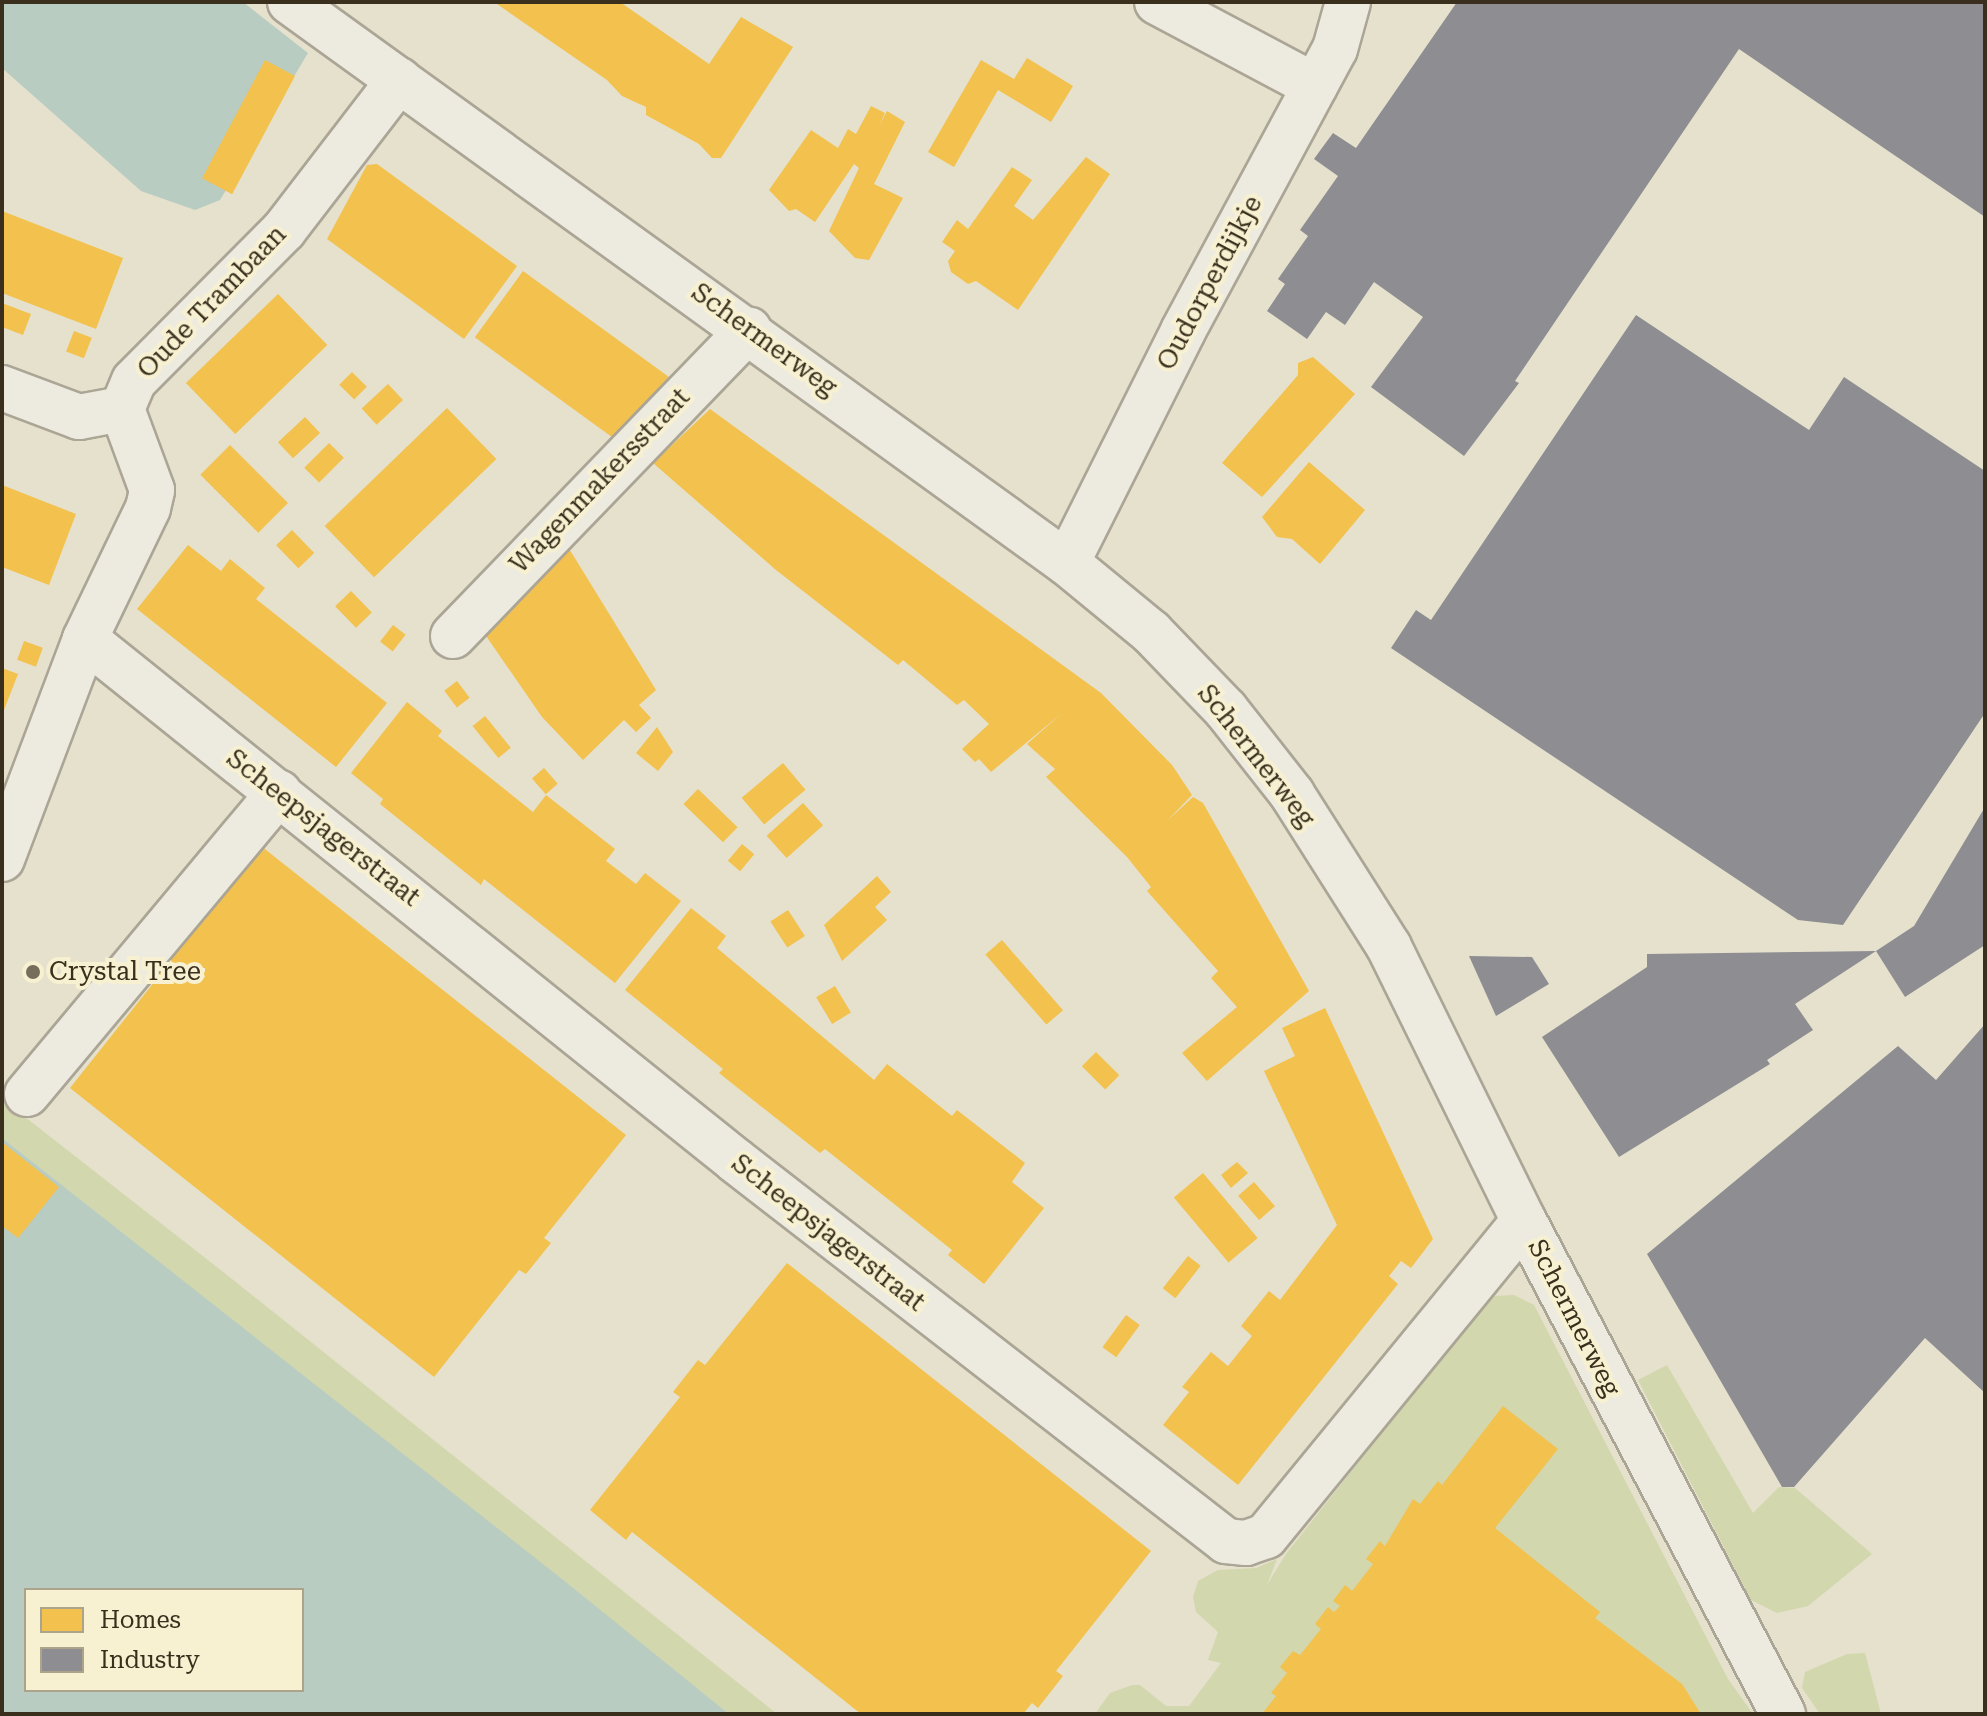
<!DOCTYPE html>
<style>
body{margin:0}
#map{position:relative;width:1987px;height:1716px;overflow:hidden;background:#e6e1cc;font-family:"Roboto Serif",serif}
div>[style]{position:absolute}
.green>*{inset:0;background:#d2d7ae}
.water>*{inset:0;background:#b8ccc2}
.homes>*{inset:0;background:#f2c14e;transform-origin:0 0}
.industry>*{inset:0;background:#8d8d92}
.roads{filter:drop-shadow(2px 0 #aba596) drop-shadow(-2px 0 #aba596) drop-shadow(0 2px #aba596) drop-shadow(0 -2px #aba596)}
.street>*{height:44px;margin:-22px;padding:0 22px;transform-origin:22px;border-radius:22px;background:#edeadf}
.dots>*{width:22px;height:22px;translate:-50% -50%;box-sizing:border-box;border:4px solid #f7f1d2;border-radius:50%}
span{translate:-50% -50%;white-space:nowrap;text-align:center;line-height:1.15;-webkit-text-stroke:8px #f7f1d2;paint-order:stroke}
.street-label{font-size:26px;color:#3a2f1d}
.poi-label{font-size:26px;color:#3a2f1d}
.left{translate:0 -50%;text-align:left}
.frame{position:absolute;inset:0;border:4px solid #3a2f1d;pointer-events:none}
.legend{position:absolute;left:24px;top:1588px;width:280px;height:104px;box-sizing:border-box;background:#f7f1d2;border:2px solid #aba38a;margin:0;padding:10px 14px;list-style:none;font-size:24px;color:#3a2f1d}
.legend li{display:flex;align-items:center;gap:16px;height:40px}
.legend b{width:40px;border:2px solid #aba38a}
</style>
<div id="map">
<div class="green">
<i style="clip-path:polygon(2px 1099px,227px 1275px,777px 1714px,729px 1714px,2px 1138px)"></i>
<i style="clip-path:polygon(1514px 1295px,1534px 1305px,1728px 1679px,1753px 1714px,1095px 1714px,1110px 1693px,1132px 1685px,1140px 1685px,1166px 1706px,1189px 1706px,1221px 1663px,1208px 1660px,1218px 1632px,1196px 1612px,1193px 1597px,1198px 1581px,1218px 1570px,1256px 1568px,1277px 1559px,1267px 1585px,1286px 1554px,1480px 1308px,1493px 1296px)"></i>
<i style="clip-path:polygon(1667px 1365px,1753px 1513px,1779px 1487px,1795px 1488px,1872px 1554px,1808px 1606px,1777px 1613px,1751px 1600px,1638px 1380px)"></i>
<i style="clip-path:polygon(1865px 1653px,1881px 1714px,1820px 1714px,1802px 1688px,1805px 1672px,1847px 1654px)"></i>
</div>
<div class="water">
<i style="clip-path:polygon(2px 2px,243px 2px,308px 53px,220px 200px,195px 210px,141px 191px,2px 68px)"></i>
<i style="clip-path:polygon(evenodd,2px 1138px,562px 1579px,729px 1714px,2px 1714px,2px 1138px,26px 1590px,302px 1590px,302px 1690px,26px 1690px,26px 1590px)"></i>
</div>
<div class="homes">
<i style="clip-path:polygon(494px 2px,620px 2px,709px 64px,741px 17px,793px 47px,721px 158px,712px 158px,699px 144px,646px 115px,646px 107px,622px 96px,607px 80px)"></i>
<i style="clip-path:polygon(1027px 58px,1073px 86px,1051px 122px,998px 90px,954px 167px,928px 152px,981px 60px,1014px 79px)"></i>
<i style="left:265px;top:60px;width:34px;height:134px;rotate:28deg"></i>
<i style="clip-path:polygon(871px 106px,885px 113px,879px 126px,887px 111px,905px 122px,874px 184px,903px 198px,869px 260px,855px 258px,829px 231px,859px 168px,854px 164px,815px 222px,796px 209px,789px 211px,769px 190px,811px 130px,838px 148px,848px 129px,856px 134px)"></i>
<i style="clip-path:polygon(1086px 157px,1110px 174px,1018px 310px,976px 281px,968px 284px,951px 272px,948px 261px,955px 251px,942px 242px,957px 220px,968px 229px,1012px 167px,1032px 180px,1014px 206px,1033px 220px)"></i>
<i style="clip-path:polygon(377px 164px,517px 266px,464px 339px,327px 239px,367px 165px)"></i>
<i style="clip-path:polygon(2px 211px,123px 258px,96px 329px,2px 293px)"></i>
<i style="left:523px;top:271px;width:180px;height:82px;rotate:36deg"></i>
<i style="left:278px;top:294px;width:71px;height:128px;rotate:46deg"></i>
<i style="clip-path:polygon(2px 303px,31px 314px,23px 335px,2px 327px)"></i>
<i style="left:74px;top:331px;width:19px;height:22px;rotate:21deg"></i>
<i style="clip-path:polygon(1313px 357px,1355px 394px,1262px 497px,1222px 463px,1298px 375px,1298px 363px)"></i>
<i style="left:352px;top:372px;width:21px;height:18px;rotate:45deg"></i>
<i style="left:388px;top:384px;width:22px;height:36px;rotate:47deg"></i>
<i style="left:447px;top:408px;width:71px;height:170px;rotate:46deg"></i>
<i style="clip-path:polygon(710px 409px,1101px 693px,1172px 765px,1192px 795px,1167px 821px,1193px 797px,1203px 803px,1309px 991px,1207px 1081px,1182px 1053px,1237px 1007px,1211px 978px,1218px 971px,1147px 891px,1151px 887px,1127px 857px,1046px 777px,1055px 769px,1027px 744px,1062px 713px,991px 772px,979px 759px,975px 762px,962px 749px,989px 724px,964px 700px,957px 705px,903px 660px,898px 665px,776px 570px,653px 463px)"></i>
<i style="left:305px;top:417px;width:22px;height:37px;rotate:47deg"></i>
<i style="left:329px;top:443px;width:21px;height:35px;rotate:45deg"></i>
<i style="left:230px;top:445px;width:82px;height:42px;rotate:45deg"></i>
<i style="clip-path:polygon(1309px 462px,1365px 510px,1320px 564px,1292px 539px,1277px 537px,1262px 517px)"></i>
<i style="clip-path:polygon(2px 485px,76px 514px,49px 585px,2px 567px)"></i>
<i style="left:292px;top:530px;width:32px;height:22px;rotate:46deg"></i>
<i style="clip-path:polygon(188px 545px,221px 571px,230px 559px,265px 588px,256px 599px,387px 703px,336px 767px,137px 609px)"></i>
<i style="clip-path:polygon(568px 547px,656px 690px,639px 705px,651px 718px,636px 732px,624px 720px,583px 760px,542px 717px,484px 633px)"></i>
<i style="left:351px;top:591px;width:30px;height:22px;rotate:46deg"></i>
<i style="left:393px;top:625px;width:16px;height:21px;rotate:38deg"></i>
<i style="left:24px;top:641px;width:20px;height:20px;rotate:20deg"></i>
<i style="clip-path:polygon(2px 668px,18px 674px,2px 715px)"></i>
<i style="left:457px;top:681px;width:21px;height:16px;rotate:53deg"></i>
<i style="clip-path:polygon(407px 702px,442px 731px,438px 736px,533px 812px,546px 795px,615px 849px,606px 861px,636px 884px,645px 873px,681px 901px,615px 983px,484px 879px,481px 885px,380px 804px,383px 799px,351px 773px)"></i>
<i style="left:485px;top:716px;width:41px;height:16px;rotate:51deg"></i>
<i style="clip-path:polygon(657px 727px,673px 752px,658px 771px,636px 753px)"></i>
<i style="left:783px;top:763px;width:35px;height:54px;rotate:50deg"></i>
<i style="left:544px;top:768px;width:21px;height:16px;rotate:49deg"></i>
<i style="left:698px;top:789px;width:55px;height:21px;rotate:44deg"></i>
<i style="left:803px;top:803px;width:30px;height:49px;rotate:48deg"></i>
<i style="left:742px;top:844px;width:16px;height:22px;rotate:40deg"></i>
<i style="clip-path:polygon(261px 846px,626px 1135px,544px 1238px,551px 1243px,526px 1274px,519px 1270px,434px 1377px,70px 1088px,155px 981px,148px 976px,173px 944px,180px 949px)"></i>
<i style="clip-path:polygon(877px 876px,891px 892px,875px 907px,887px 920px,842px 961px,824px 925px)"></i>
<i style="clip-path:polygon(691px 908px,726px 936px,717px 948px,874px 1080px,887px 1064px,952px 1116px,957px 1110px,1025px 1163px,1012px 1182px,1044px 1208px,984px 1284px,948px 1255px,952px 1250px,825px 1149px,820px 1153px,753px 1100px,719px 1073px,723px 1069px,625px 990px)"></i>
<i style="left:788px;top:910px;width:31px;height:21px;rotate:57deg"></i>
<i style="left:1002px;top:940px;width:93px;height:22px;rotate:49deg"></i>
<i style="left:835px;top:986px;width:31px;height:22px;rotate:59deg"></i>
<i style="clip-path:polygon(1325px 1008px,1433px 1239px,1411px 1268px,1401px 1261px,1389px 1276px,1398px 1284px,1238px 1485px,1163px 1425px,1189px 1392px,1182px 1387px,1211px 1352px,1228px 1366px,1252px 1336px,1241px 1326px,1269px 1291px,1280px 1300px,1337px 1225px,1264px 1071px,1295px 1056px,1282px 1028px)"></i>
<i style="left:1096px;top:1052px;width:33px;height:20px;rotate:45deg"></i>
<i style="clip-path:polygon(2px 1142px,59px 1187px,18px 1238px,2px 1226px)"></i>
<i style="clip-path:polygon(1237px 1162px,1248px 1173px,1231px 1188px,1221px 1175px)"></i>
<i style="left:1203px;top:1173px;width:85px;height:38px;rotate:50deg"></i>
<i style="left:1254px;top:1182px;width:32px;height:21px;rotate:49deg"></i>
<i style="left:1188px;top:1256px;width:16px;height:41px;rotate:38deg"></i>
<i style="clip-path:polygon(787px 1263px,1151px 1551px,1056px 1671px,1063px 1676px,1038px 1708px,1032px 1703px,1023px 1714px,861px 1714px,632px 1532px,626px 1540px,590px 1510px,680px 1397px,673px 1392px,698px 1360px,705px 1365px)"></i>
<i style="left:1126px;top:1315px;width:17px;height:40px;rotate:36deg"></i>
<i style="clip-path:polygon(1503px 1406px,1558px 1449px,1495px 1528px,1600px 1612px,1595px 1618px,1682px 1684px,1701px 1714px,1262px 1714px,1276px 1696px,1271px 1693px,1287px 1673px,1280px 1667px,1293px 1651px,1300px 1655px,1321px 1629px,1315px 1624px,1328px 1607px,1334px 1612px,1340px 1606px,1333px 1601px,1345px 1585px,1352px 1591px,1373px 1564px,1366px 1559px,1380px 1541px,1385px 1546px,1413px 1499px,1420px 1504px,1438px 1481px,1442px 1485px)"></i>
</div>
<div class="industry">
<i style="clip-path:polygon(1457px 2px,1985px 2px,1985px 217px,1739px 49px,1515px 381px,1519px 383px,1464px 456px,1371px 387px,1423px 317px,1374px 282px,1345px 325px,1326px 312px,1307px 339px,1267px 311px,1285px 284px,1278px 279px,1308px 236px,1300px 230px,1338px 176px,1314px 159px,1319px 152px,1333px 133px,1356px 148px)"></i>
<i style="clip-path:polygon(1636px 315px,1809px 430px,1844px 377px,1985px 471px,1985px 713px,1843px 925px,1798px 920px,1391px 648px,1416px 610px,1431px 620px)"></i>
<i style="clip-path:polygon(1985px 807px,1985px 945px,1905px 997px,1876px 951px,1795px 1004px,1813px 1030px,1767px 1060px,1770px 1064px,1619px 1157px,1542px 1037px,1647px 967px,1647px 954px,1876px 951px,1914px 926px)"></i>
<i style="clip-path:polygon(1469px 956px,1532px 957px,1549px 984px,1496px 1016px)"></i>
<i style="clip-path:polygon(1985px 1024px,1985px 1393px,1925px 1338px,1794px 1487px,1782px 1487px,1647px 1254px,1898px 1046px,1936px 1080px)"></i>
</div>
<div class="roads">
<div class="street">
<i style="left:290px;top:2px;width:958px;rotate:35.83deg"></i>
<i style="left:1067px;top:563px;width:109px;rotate:39.4deg"></i>
<i style="left:1151px;top:632px;width:108px;rotate:46.1deg"></i>
<i style="left:1226px;top:710px;width:107px;rotate:51.8deg"></i>
<i style="left:1292px;top:794px;width:181px;rotate:57.6deg"></i>
<i style="left:1389px;top:947px;width:305px;rotate:63.8deg"></i>
<i style="left:1524px;top:1221px;width:557px;rotate:62.28deg"></i>
<i style="left:1157px;top:2px;width:179px;rotate:28deg"></i>
<i style="left:2px;top:388px;width:82px;rotate:20.6deg"></i>
<i style="left:79px;top:417px;width:44px;rotate:-10.5deg"></i>
<i style="left:1067px;top:563px;width:259px;rotate:-63.4deg"></i>
<i style="left:1183px;top:331px;width:320px;rotate:-61.7deg"></i>
<i style="left:1335px;top:49px;width:49px;rotate:-74.5deg"></i>
<i style="left:453px;top:636px;width:426px;rotate:-46deg"></i>
<i style="left:85px;top:639px;width:834px;rotate:38.72deg"></i>
<i style="left:736px;top:1161px;width:620px;rotate:37.79deg"></i>
<i style="left:1226px;top:1541px;width:20px;rotate:6deg"></i>
<i style="left:1246px;top:1543px;width:21px;rotate:-19deg"></i>
<i style="left:1266px;top:1536px;width:407px;rotate:-50.7deg"></i>
<i style="left:2px;top:859px;width:235px;rotate:-69.3deg"></i>
<i style="left:85px;top:639px;width:145px;rotate:-64.3deg"></i>
<i style="left:148px;top:508px;width:18px;rotate:-77deg"></i>
<i style="left:152px;top:490px;width:86px;rotate:-110.3deg"></i>
<i style="left:122px;top:409px;width:30px;rotate:-67deg"></i>
<i style="left:134px;top:381px;width:213px;rotate:-45.2deg"></i>
<i style="left:284px;top:230px;width:189px;rotate:-52.5deg"></i>
<i style="left:27px;top:1094px;width:393px;rotate:-50.1deg"></i>
</div>
</div>
<div class="dots">
<i style="left:33px;top:972px;background:#766d5a"></i>
</div>
<div class="street-label">
<span style="left:1210px;top:283px;rotate:-62deg">Oudorperdijkje</span>
<span style="left:212px;top:302px;rotate:-46deg">Oude Trambaan</span>
<span style="left:764px;top:340px;rotate:36deg">Schermerweg</span>
<span style="left:600px;top:481px;rotate:-46deg">Wagenmakersstraat</span>
<span style="left:1256px;top:756px;rotate:52deg">Schermerweg</span>
<span style="left:323px;top:828px;rotate:38deg">Scheepsjagerstraat</span>
<span style="left:828px;top:1233px;rotate:38deg">Scheepsjagerstraat</span>
<span style="left:1574px;top:1318px;rotate:63deg">Schermerweg</span>
</div>
<div class="poi-label">
<span class="left" style="left:49px;top:972px">Crystal Tree</span>
</div>
<div class="frame"></div>
<ul class="legend">
<li><b style="height:22px;background:#f2c14e"></b>Homes</li>
<li><b style="height:22px;background:#8d8d92"></b>Industry</li>
</ul>
</div>
